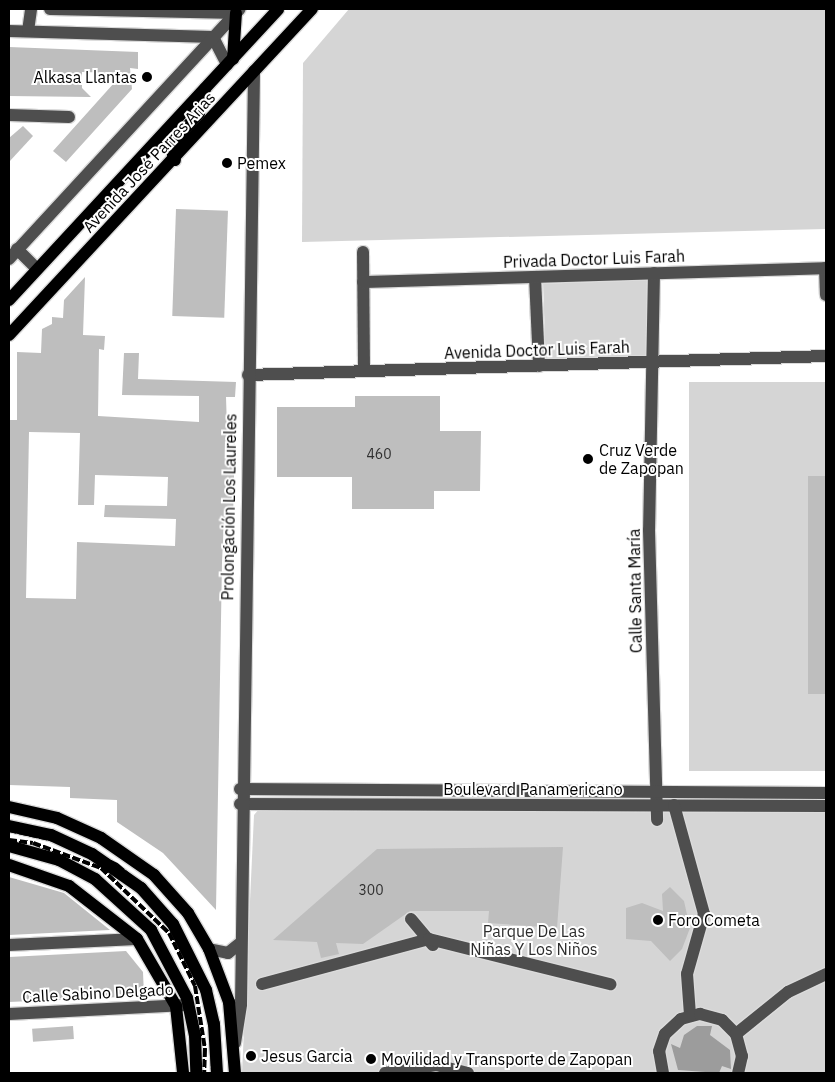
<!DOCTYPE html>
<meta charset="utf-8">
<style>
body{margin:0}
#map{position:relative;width:835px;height:1082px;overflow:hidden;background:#fff;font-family:"IBM Plex Sans",sans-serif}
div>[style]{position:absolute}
.green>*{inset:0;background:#d5d5d5;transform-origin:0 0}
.water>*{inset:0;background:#9c9c9c}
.building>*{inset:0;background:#bebebe;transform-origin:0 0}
.roads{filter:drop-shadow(1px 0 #dbdbdb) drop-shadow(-1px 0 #dbdbdb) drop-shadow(0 1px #dbdbdb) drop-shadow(0 -1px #dbdbdb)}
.minor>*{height:12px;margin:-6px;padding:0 6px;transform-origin:6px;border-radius:6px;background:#4e4e4e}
.major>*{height:12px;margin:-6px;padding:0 6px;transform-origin:6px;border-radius:6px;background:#000}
.rail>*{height:4px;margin-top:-2px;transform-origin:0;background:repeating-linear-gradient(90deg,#000 0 8px,transparent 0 10.5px)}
.dots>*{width:14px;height:14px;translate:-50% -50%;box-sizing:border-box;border:2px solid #fff;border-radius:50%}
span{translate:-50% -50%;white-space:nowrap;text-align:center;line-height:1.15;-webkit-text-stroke:4px #fff;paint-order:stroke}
.number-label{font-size:14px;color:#303030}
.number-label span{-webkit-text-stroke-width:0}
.poi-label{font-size:16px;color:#000}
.right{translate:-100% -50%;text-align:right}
.left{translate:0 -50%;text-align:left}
.street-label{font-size:16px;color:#000}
.park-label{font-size:16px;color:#2c2c2c}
.frame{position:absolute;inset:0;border:10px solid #000;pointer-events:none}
</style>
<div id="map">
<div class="green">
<i style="clip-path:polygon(349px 9px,826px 9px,826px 229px,302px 242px,303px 63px)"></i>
<i style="left:650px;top:280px;width:75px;height:107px;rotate:88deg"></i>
<i style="left:826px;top:382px;width:389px;height:137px;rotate:90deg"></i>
<i style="clip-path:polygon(260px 808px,826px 808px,826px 1073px,242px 1073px,254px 815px)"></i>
</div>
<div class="water">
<i style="clip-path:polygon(697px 1026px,712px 1026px,710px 1035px,730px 1050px,731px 1069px,722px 1066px,719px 1073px,678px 1070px,671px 1044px,680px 1048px,684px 1035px)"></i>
</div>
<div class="building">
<i style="clip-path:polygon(9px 47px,138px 52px,138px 69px,130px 68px,132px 89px,66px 162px,53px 151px,123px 73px,82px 72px,82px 88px,91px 97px,9px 96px)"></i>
<i style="clip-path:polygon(23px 126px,33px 136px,9px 162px,9px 138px)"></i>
<i style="left:176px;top:209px;width:52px;height:107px;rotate:2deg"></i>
<i style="clip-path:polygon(evenodd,85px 277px,83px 335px,105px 336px,104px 350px,99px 349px,98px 416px,199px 422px,199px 396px,122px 395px,124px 353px,139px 353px,138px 379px,236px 382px,235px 397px,226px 397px,227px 428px,235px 428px,233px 521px,224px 520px,222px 562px,216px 910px,163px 853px,117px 822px,117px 800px,70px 798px,70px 787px,9px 785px,9px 420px,17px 420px,17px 352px,41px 353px,42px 329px,52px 324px,52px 317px,63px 318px,64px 300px,85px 277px,29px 432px,80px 433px,78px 505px,94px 505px,95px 475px,168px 477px,167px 506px,105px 505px,104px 517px,176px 519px,175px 546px,77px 542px,76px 599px,26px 598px,29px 432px)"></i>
<i style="clip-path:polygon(355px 396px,440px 396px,440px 431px,481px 431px,480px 491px,434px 491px,434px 509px,352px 509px,352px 477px,277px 477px,277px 407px,355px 407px)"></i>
<i style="left:826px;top:476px;width:218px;height:18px;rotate:90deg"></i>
<i style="clip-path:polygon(563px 847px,557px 928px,488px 923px,489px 911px,410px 911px,363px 944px,336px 943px,339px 954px,321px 958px,317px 942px,273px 940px,377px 849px)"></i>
<i style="clip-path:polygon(9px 877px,64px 893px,110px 930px,9px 935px)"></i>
<i style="clip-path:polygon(670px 887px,684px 901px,690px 928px,682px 949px,670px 961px,651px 941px,626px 939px,626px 908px,642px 903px,663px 911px,662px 894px)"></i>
<i style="clip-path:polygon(126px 951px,143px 972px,144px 996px,9px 1002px,9px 957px)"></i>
<i style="left:73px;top:1026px;width:13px;height:41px;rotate:86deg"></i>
</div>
<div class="roads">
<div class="minor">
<i style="left:50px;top:9px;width:186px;rotate:1.2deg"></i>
<i style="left:9px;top:31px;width:204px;rotate:1.7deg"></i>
<i style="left:28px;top:31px;width:22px;rotate:-82deg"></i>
<i style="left:213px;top:37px;width:31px;rotate:63deg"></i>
<i style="left:9px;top:115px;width:60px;rotate:1.9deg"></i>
<i style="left:17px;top:249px;width:28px;rotate:45deg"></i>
<i style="left:363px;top:252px;width:119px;rotate:89.5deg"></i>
<i style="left:9px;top:259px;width:340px;rotate:-47.3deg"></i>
<i style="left:825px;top:268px;width:27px;rotate:88deg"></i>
<i style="left:654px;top:273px;width:257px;rotate:91.1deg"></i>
<i style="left:649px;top:530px;width:290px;rotate:88.4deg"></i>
<i style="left:535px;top:277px;width:89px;rotate:87.4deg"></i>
<i style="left:363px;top:282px;width:463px;rotate:-1.7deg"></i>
<i style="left:248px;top:375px;width:578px;rotate:-1.88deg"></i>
<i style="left:240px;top:789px;width:586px;rotate:0.39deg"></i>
<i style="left:240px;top:804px;width:586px;rotate:0.2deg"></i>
<i style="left:674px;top:805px;width:113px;rotate:74.6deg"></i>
<i style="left:704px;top:914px;width:62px;rotate:105.8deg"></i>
<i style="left:687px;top:974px;width:41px;rotate:85.8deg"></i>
<i style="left:411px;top:919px;width:34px;rotate:50deg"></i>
<i style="left:9px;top:945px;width:128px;rotate:-2.7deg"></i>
<i style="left:209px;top:949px;width:19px;rotate:12deg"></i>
<i style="left:228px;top:953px;width:14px;rotate:-39deg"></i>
<i style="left:262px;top:984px;width:173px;rotate:-15.1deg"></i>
<i style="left:429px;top:939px;width:187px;rotate:14deg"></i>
<i style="left:9px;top:1014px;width:177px;rotate:-2.9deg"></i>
<i style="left:736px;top:1034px;width:67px;rotate:-38.9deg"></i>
<i style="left:788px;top:992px;width:42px;rotate:-25.3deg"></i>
<i style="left:235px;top:1043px;width:39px;rotate:-81deg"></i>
<i style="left:241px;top:1004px;width:933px;rotate:-89.2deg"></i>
<i style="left:385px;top:1073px;width:52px;rotate:-8.9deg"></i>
<i style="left:436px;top:1065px;width:33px;rotate:14deg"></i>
<i style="left:663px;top:1073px;width:22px;rotate:-100deg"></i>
<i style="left:659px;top:1051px;width:18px;rotate:-71deg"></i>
<i style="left:665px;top:1034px;width:22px;rotate:-43deg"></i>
<i style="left:681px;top:1019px;width:20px;rotate:-15deg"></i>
<i style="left:700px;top:1014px;width:23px;rotate:15deg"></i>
<i style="left:722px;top:1020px;width:20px;rotate:45deg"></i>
<i style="left:736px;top:1034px;width:23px;rotate:75deg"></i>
<i style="left:742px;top:1056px;width:17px;rotate:103deg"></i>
</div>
<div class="major">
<i style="left:233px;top:59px;width:46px;rotate:-86.3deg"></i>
<i style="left:175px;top:160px;width:15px;rotate:-110deg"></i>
<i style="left:170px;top:146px;width:44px;rotate:-48.7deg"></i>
<i style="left:199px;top:113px;width:25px;rotate:-76deg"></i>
<i style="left:9px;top:300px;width:396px;rotate:-47.2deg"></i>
<i style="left:9px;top:335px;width:445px;rotate:-47.1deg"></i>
<i style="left:9px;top:807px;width:49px;rotate:12.9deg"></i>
<i style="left:57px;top:818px;width:48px;rotate:24.4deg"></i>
<i style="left:101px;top:838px;width:65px;rotate:34.9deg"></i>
<i style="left:154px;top:875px;width:51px;rotate:48.2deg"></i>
<i style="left:188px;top:913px;width:42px;rotate:59.7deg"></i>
<i style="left:209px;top:949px;width:57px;rotate:69.3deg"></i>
<i style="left:229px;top:1002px;width:71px;rotate:85.2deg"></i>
<i style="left:9px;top:826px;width:43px;rotate:12.1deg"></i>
<i style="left:51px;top:835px;width:45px;rotate:24.9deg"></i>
<i style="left:92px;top:854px;width:60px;rotate:34.8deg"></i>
<i style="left:141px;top:888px;width:48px;rotate:48.4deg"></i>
<i style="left:173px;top:924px;width:74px;rotate:63.4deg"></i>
<i style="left:206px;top:990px;width:35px;rotate:77deg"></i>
<i style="left:214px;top:1024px;width:49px;rotate:86.5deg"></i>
<i style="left:9px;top:846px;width:52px;rotate:15.6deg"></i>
<i style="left:59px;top:860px;width:41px;rotate:27.8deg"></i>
<i style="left:95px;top:879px;width:76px;rotate:42.3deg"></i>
<i style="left:151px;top:930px;width:77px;rotate:62.1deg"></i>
<i style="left:187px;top:998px;width:38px;rotate:78deg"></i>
<i style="left:195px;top:1035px;width:38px;rotate:88deg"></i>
<i style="left:9px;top:865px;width:64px;rotate:19.3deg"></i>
<i style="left:69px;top:886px;width:86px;rotate:37.9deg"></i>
<i style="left:137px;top:939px;width:78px;rotate:59.8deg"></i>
<i style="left:176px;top:1006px;width:67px;rotate:84deg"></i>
</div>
</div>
<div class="rail">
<i style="left:9px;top:830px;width:65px;rotate:12.5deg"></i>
<i style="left:72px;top:844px;width:50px;rotate:25deg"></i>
<i style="left:117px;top:865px;width:41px;rotate:41.1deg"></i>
<i style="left:148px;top:892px;width:39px;rotate:50deg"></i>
<i style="left:173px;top:922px;width:56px;rotate:61.1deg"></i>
<i style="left:200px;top:971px;width:56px;rotate:77.7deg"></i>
<i style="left:212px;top:1026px;width:47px;rotate:88.8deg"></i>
<i style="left:9px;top:840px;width:24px;rotate:7deg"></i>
<i style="left:33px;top:843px;width:72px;rotate:20.2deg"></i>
<i style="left:101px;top:868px;width:94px;rotate:43.7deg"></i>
<i style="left:169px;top:933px;width:59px;rotate:63.9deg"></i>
<i style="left:195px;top:986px;width:64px;rotate:81deg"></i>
<i style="left:205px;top:1049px;width:24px;rotate:92deg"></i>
</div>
<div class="dots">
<i style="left:147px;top:77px;background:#000"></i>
<i style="left:227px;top:163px;background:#000"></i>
<i style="left:588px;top:459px;background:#000"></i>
<i style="left:658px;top:920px;background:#000"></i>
<i style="left:251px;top:1056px;background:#000"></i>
<i style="left:371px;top:1059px;background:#000"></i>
</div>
<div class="number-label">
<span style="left:379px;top:454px">460</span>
<span style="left:371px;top:890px">300</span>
</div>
<div class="poi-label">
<span class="right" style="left:137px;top:77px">Alkasa Llantas</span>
<span class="left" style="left:237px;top:163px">Pemex</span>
<span class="left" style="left:599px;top:459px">Cruz Verde<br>de Zapopan</span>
<span class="left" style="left:668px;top:920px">Foro Cometa</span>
<span class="left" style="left:261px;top:1056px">Jesus Garcia</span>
<span class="left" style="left:381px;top:1059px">Movilidad y Transporte de Zapopan</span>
</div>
<div class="street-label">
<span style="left:149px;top:162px;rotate:-47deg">Avenida José Parres Arias</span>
<span style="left:594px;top:259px;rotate:-2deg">Privada Doctor Luis Farah</span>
<span style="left:537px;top:350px;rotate:-2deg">Avenida Doctor Luis Farah</span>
<span style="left:229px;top:507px;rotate:-89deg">Prolongación Los Laureles</span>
<span style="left:635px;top:591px;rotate:-91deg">Calle Santa María</span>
<span style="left:533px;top:789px">Boulevard Panamericano</span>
<span style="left:98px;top:993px;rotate:-3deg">Calle Sabino Delgado</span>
</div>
<div class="park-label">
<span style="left:534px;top:940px">Parque De Las<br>Niñas Y Los Niños</span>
</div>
<div class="frame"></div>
</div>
